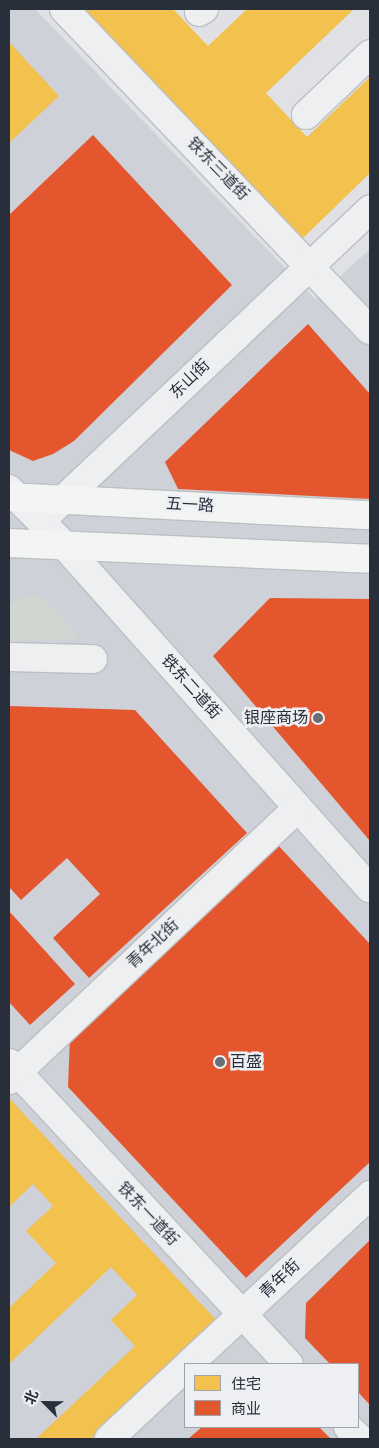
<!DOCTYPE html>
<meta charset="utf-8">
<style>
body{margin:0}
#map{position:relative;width:379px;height:1448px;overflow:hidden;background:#dfe1e4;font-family:Montserrat,"Noto Sans SC",sans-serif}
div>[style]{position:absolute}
.built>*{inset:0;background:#ced1d7}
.green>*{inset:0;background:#d0d7d0}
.homes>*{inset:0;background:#f2c14e}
.shops>*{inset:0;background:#e4572e}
.roads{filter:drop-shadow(1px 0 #bdbfc2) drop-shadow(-1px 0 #bdbfc2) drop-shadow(0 1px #bdbfc2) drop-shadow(0 -1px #bdbfc2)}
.minor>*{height:28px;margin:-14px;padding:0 14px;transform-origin:14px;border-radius:14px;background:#eeeff1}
.major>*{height:28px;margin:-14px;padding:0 14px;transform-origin:14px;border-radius:14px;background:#f3f4f4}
.dots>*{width:14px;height:14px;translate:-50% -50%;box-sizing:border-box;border:2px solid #edeff3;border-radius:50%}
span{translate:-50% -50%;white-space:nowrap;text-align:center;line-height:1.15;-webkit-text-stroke:5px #edeff3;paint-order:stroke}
.street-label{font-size:16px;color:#282f3b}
.poi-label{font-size:16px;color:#282f3b}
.right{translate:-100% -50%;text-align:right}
.left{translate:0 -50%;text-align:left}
.frame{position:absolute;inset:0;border:10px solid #282f3b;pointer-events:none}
.legend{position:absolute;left:184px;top:1363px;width:175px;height:65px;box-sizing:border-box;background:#edeff3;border:1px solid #9ea2a9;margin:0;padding:6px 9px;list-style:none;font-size:15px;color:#282f3b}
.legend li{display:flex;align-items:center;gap:10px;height:25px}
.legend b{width:25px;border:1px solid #9ea2a9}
.north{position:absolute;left:20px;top:1378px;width:50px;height:50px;-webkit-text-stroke:4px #edeff3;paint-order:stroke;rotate:293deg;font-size:14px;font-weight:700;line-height:20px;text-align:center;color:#282f3b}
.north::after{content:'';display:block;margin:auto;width:18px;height:22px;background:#282f3b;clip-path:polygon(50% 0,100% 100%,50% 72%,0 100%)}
</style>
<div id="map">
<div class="built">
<i style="clip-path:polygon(evenodd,9px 9px,35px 9px,315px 299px,370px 249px,370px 1439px,9px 1439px,9px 9px,185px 1364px,358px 1364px,358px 1427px,185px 1427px,185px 1364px)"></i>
</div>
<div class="green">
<i style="clip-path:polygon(40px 595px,81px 639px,9px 639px,9px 607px,22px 597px)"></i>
</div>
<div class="homes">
<i style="clip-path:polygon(80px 9px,173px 9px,208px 46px,247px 9px,354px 9px,266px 93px,307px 137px,370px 77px,370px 173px,300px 241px)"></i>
<i style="clip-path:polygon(9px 42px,59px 96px,9px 143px)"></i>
<i style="clip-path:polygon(9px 1098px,217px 1321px,91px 1439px,36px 1439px,135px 1346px,111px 1320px,137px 1295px,111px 1267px,9px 1364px,9px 1308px,56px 1263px,26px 1231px,53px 1206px,33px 1184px,9px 1207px)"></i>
</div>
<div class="shops">
<i style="clip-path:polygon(93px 135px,232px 285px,74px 441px,53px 454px,33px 461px,9px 450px,9px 215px)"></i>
<i style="clip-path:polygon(308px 324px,370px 394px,370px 499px,178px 489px,165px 462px)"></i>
<i style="clip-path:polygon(270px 598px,370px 599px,370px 841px,213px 656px)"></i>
<i style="clip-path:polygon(9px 706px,135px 710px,247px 833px,89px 978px,53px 938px,100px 894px,67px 858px,21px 900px,9px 887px)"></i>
<i style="clip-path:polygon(276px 843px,370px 944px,370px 1162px,246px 1278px,68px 1087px,70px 1036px)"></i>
<i style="clip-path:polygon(9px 911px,75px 984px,30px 1025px,9px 1002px)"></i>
<i style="clip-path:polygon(370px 1240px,370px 1405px,358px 1392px,358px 1364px,330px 1364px,305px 1338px,306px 1303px)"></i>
<i style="clip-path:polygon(202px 1427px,319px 1427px,331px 1439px,188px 1439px)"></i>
</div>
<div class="roads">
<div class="minor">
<i style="left:64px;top:9px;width:443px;rotate:46.4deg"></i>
<i style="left:199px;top:12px;width:6px;rotate:-31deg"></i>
<i style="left:306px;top:115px;width:88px;rotate:-43.6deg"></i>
<i style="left:9px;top:489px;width:77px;rotate:45.5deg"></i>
<i style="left:63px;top:544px;width:461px;rotate:48.3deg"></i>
<i style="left:49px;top:513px;width:442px;rotate:-43.4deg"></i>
<i style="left:9px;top:657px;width:84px;rotate:1.4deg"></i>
<i style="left:9px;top:1063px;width:411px;rotate:47.1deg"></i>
<i style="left:9px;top:1080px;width:397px;rotate:-43.3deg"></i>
<i style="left:189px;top:1364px;width:248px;rotate:-43deg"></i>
<i style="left:348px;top:1427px;width:17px;rotate:45deg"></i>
<i style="left:109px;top:1439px;width:104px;rotate:-43.1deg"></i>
</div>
<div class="major">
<i style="left:9px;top:497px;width:361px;rotate:2.9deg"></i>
<i style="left:9px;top:543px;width:361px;rotate:2.5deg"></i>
</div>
</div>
<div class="dots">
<i style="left:318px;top:718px;background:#686d76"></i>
<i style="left:220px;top:1062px;background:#686d76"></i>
</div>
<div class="street-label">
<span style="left:218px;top:169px;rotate:46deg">铁东三道街</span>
<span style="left:190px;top:379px;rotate:-44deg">东山街</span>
<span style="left:190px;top:505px;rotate:3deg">五一路</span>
<span style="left:191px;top:687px;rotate:48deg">铁东二道街</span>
<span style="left:153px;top:944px;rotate:-43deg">青年北街</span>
<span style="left:148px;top:1214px;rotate:47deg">铁东一道街</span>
<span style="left:280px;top:1279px;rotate:-43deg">青年街</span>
</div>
<div class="poi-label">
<span class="right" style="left:308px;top:718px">银座商场</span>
<span class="left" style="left:230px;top:1062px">百盛</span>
</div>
<div class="frame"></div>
<ul class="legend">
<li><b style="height:14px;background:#f2c14e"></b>住宅</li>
<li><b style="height:14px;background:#e4572e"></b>商业</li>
</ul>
<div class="north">北</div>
</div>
